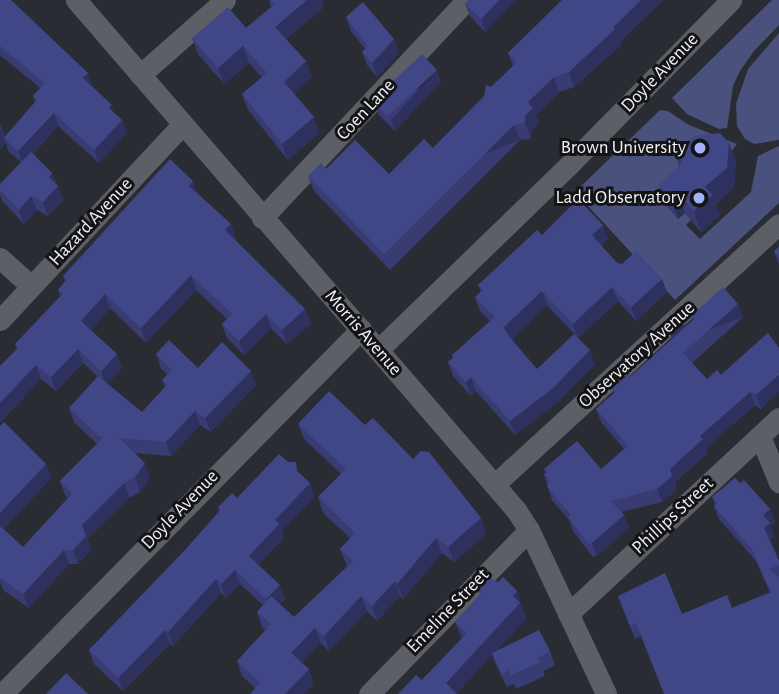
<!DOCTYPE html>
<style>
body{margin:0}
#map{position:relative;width:779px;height:694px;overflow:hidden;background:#2a2c33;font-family:"Alegreya Sans",sans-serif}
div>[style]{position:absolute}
.green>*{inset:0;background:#4b517d}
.street>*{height:21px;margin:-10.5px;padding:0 10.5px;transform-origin:10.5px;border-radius:10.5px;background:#5d5f67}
.wall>*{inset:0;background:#383c73}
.shaded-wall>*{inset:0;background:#2e315e;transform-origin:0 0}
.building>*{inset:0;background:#414686;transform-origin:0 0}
.dots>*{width:19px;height:19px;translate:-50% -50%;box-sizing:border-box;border:4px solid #141417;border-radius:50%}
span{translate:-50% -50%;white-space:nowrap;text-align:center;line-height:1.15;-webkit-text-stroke:6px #141417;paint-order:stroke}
.street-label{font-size:19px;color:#f0f1f5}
.poi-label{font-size:19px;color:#f0f1f5}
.right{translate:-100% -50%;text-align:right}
</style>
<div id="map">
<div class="green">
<i style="clip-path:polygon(772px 0,779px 0,779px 25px,754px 51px,740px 71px,733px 86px,727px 128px,719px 129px,687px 114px,672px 98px)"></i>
<i style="clip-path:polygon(779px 33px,779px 140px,754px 144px,745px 139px,737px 126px,736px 104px,748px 69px)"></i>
<i style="clip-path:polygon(660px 110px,668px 111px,689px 125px,737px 144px,678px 219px,685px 213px,691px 220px,686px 225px,700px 239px,751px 192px,758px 156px,779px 146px,779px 203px,675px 300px,575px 192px)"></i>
</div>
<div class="street">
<i style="left:76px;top:0;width:674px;rotate:49.21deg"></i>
<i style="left:516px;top:510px;width:24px;rotate:57deg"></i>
<i style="left:529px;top:530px;width:181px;rotate:64.8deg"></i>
<i style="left:140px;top:75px;width:113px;rotate:-41.4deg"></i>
<i style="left:262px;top:218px;width:299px;rotate:-46.8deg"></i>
<i style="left:0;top:258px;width:42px;rotate:42.1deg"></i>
<i style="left:0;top:320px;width:267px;rotate:-47deg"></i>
<i style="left:378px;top:350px;width:264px;rotate:-44.1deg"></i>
<i style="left:568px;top:166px;width:233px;rotate:-45.5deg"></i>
<i style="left:760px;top:436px;width:50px;rotate:67.6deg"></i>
<i style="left:494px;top:485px;width:386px;rotate:-42.5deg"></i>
<i style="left:568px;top:614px;width:288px;rotate:-42.9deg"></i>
<i style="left:2px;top:694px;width:512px;rotate:-45.47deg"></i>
<i style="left:369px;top:694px;width:229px;rotate:-45.7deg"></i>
</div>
<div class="wall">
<i style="clip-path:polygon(0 0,92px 86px,115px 114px,122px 120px,127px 133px,99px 163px,58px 126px,33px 154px,52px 173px,64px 200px,48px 216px,37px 210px,24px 224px,2px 201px,0 194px,0 184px,21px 162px,8px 151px,6px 143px,0 149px,0 125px,5px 136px,35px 102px,33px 96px,40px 88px,0 55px)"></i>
<i style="clip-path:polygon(269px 0,322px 0,324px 7px,286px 39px,306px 61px,312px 77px,294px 94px,319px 133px,288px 160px,248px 110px,242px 94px,262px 77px,249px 63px,224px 84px,198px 54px,192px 38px,246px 28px,271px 7px)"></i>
<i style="clip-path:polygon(469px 0,516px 0,485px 32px,470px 16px,465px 4px)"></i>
<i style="clip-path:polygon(562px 0,663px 0,620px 42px,621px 45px,574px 87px,559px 92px,536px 115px,539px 123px,531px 131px,531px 139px,520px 140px,390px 270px,314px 191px,308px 176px,326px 169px,389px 174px,433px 148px,513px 66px,508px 53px)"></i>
<i style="clip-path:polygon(346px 17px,394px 39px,399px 53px,377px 77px,367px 65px,362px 52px,365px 49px,351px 31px)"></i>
<i style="clip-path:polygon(441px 81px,395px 131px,379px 115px,375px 103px)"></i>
<i style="clip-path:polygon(729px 143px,736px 163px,734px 188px,716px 204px,720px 215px,701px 232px,685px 213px,678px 219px,666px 206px,659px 186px,679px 166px,675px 153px)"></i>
<i style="clip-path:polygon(198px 194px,231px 224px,236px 239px,235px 240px,305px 309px,311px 324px,287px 344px,271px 328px,244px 355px,227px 338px,222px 324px,227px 319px,196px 290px,146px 343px,110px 308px,91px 330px,122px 368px,107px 384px,142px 412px,165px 387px,162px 380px,168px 375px,161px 368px,156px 354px,198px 368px,251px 371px,256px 385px,211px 432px,200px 425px,171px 456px,134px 453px,150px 478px,140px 492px,129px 498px,87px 539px,91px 550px,78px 564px,69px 564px,29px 608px,3px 590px,0 582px,0 426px,46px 464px,51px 478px,4px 529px,23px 547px,68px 498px,65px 495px,60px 481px,97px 444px,74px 422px,69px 408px,98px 377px,83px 363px,56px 391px,41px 379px,0 423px,0 366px,17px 349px,15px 344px,60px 296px,58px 290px,65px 281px,63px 276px)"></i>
<i style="clip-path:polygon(603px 225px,608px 239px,601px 245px,617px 263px,667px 292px,636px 321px,618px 301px,578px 338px,547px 305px,512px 339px,537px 369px,595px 364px,558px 402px,515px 435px,476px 391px,471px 396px,453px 376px,448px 362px,453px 358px,452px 355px,490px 321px,480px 311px,475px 297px,481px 292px,478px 285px,542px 235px)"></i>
<i style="clip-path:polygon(779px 247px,779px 265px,774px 251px)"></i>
<i style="clip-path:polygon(738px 304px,743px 317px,692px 363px,707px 379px,721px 375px,768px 333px,761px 409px,755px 405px,706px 448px,708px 453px,675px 482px,677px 489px,662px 502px,621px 512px,629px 528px,597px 556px,593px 557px,573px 531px,570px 521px,552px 500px,544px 474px,546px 473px,544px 469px,601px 469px,624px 449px,601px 422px,596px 409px,614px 393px,612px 388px,631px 376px,693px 320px,691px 316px)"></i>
<i style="clip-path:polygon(298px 424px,365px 425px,413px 459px,481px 518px,486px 534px,454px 562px,442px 553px,403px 599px,400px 596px,377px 621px,367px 611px,329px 651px,321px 643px,302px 662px,314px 684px,255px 688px,242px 676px,237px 661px,266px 630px,262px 627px,257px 612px,263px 605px,240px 584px,226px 598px,221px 593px,173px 646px,170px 644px,123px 691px,94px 664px,89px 650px,185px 550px,219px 511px,218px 507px,300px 474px,315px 496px,282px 531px,284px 538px,258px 565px,285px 598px,280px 604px,294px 617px,348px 566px,346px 564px,340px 549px,350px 538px,323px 513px,318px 497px,341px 474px,304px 439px)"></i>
<i style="clip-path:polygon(740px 483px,770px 509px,775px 522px,771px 526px,774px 536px,770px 540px,779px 561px,779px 694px,641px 636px,635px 639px,618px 596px,682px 614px,732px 608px,770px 593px,756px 561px,719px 519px,714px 506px,715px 505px,712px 497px)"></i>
<i style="clip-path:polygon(498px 582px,517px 591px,526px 619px,495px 652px,550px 651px,555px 665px,543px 671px,545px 676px,516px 689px,514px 684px,507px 687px,497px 667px,492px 655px,457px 693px,398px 694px,422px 680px,462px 638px,455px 622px,480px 595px,478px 589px)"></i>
</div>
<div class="shaded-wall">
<i style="clip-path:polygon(307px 0,322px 0,324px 7px,281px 43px,275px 27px)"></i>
<i style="clip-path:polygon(499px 0,516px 0,485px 32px,481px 19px)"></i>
<i style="clip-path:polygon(641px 0,663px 0,620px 42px,621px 45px,574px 87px,569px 72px)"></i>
<i style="clip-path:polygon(394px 39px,399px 53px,377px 77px,372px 63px)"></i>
<i style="clip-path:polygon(243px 46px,249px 63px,224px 84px,218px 68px)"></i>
<i style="clip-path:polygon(306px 61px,312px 77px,290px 98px,284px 82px)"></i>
<i style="clip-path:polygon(437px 70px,441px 81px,395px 131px,391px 120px)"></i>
<i style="clip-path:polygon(88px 73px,92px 86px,87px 91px,83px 78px)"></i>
<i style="clip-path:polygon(554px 77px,559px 92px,536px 115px,539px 123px,531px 131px,531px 139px,525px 123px,525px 116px,528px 102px)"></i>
<i style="clip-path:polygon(54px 113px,58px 126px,23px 164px,18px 151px)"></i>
<i style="clip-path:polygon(314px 117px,319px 133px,288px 160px,282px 144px)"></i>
<i style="clip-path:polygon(122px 120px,127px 133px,99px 163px,94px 150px)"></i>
<i style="left:514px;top:125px;width:16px;height:183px;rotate:68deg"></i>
<i style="clip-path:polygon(2px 127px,8px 141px,4px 138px,6px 143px,0 149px,0 130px)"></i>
<i style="clip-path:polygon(729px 143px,736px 163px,734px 188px,716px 204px,720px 215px,701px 232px,694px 211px,705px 187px)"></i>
<i style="clip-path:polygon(52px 173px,57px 187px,49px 177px)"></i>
<i style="clip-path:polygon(193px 181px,198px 195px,189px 186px)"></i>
<i style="clip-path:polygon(58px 186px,64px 200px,48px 216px,43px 202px)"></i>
<i style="clip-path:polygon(678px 193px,685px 213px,678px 219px,671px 199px)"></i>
<i style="clip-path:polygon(31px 196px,37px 210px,24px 224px,19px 210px)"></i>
<i style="clip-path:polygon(231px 224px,236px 239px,230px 245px,225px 230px)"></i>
<i style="clip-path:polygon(603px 225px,608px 239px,597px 249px,592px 235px)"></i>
<i style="clip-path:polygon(191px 275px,196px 290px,146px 343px,141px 328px)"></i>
<i style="clip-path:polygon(662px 279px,667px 292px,636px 321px,631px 307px)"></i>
<i style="clip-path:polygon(612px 287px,618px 301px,578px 338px,573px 324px)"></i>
<i style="clip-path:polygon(542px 291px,547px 305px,510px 341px,504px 327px)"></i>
<i style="clip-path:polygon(105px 294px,110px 308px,86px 335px,81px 321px)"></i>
<i style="left:738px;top:304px;width:14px;height:74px;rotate:69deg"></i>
<i style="clip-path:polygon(305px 309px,311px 324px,287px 344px,282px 330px)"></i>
<i style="clip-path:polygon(266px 314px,271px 328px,244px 355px,239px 341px)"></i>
<i style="clip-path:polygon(78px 349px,83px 363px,56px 391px,51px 377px)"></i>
<i style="clip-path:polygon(590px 350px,595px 364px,558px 402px,515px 435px,510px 421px)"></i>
<i style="clip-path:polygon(117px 354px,122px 368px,106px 385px,101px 371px)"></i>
<i style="clip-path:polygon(36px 365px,41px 379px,0 423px,0 403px)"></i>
<i style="clip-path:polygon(251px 371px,256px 385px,211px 432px,205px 418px)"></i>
<i style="clip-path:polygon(779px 375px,779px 392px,761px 409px,756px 395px)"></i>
<i style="clip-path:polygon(471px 377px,476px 391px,471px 396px,466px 382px)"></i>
<i style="clip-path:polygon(750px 392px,755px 405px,706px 448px,708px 453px,675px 482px,677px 489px,662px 502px,657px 489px,670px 469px,700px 436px)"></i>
<i style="clip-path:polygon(195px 411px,200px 425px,171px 456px,166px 442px)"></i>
<i style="clip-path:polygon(145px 463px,150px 478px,140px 492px,135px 477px)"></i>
<i style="clip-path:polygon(46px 464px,51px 478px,0 533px,0 513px)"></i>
<i style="clip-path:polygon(124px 483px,129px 498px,87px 539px,91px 550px,78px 564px,73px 550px,82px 525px)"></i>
<i style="clip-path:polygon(310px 483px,315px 496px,282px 531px,284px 538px,254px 569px,249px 556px,275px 520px)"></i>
<i style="clip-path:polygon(770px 509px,775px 522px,771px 526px,774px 536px,769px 541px,764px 528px,763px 515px)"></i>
<i style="clip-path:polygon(624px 515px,629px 528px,597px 556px,592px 543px)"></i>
<i style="clip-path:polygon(481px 518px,486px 534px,454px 562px,448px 547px)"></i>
<i style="clip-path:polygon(436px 538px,442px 553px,403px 599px,397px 584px)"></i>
<i style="clip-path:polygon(64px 550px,69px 564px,29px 608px,23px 594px)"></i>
<i style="clip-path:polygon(235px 570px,240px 584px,226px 598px,221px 584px)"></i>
<i style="clip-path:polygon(216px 579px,221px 593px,173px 646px,168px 632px)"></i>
<i style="clip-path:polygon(395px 581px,400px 596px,377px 621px,372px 606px)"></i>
<i style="clip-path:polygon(280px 585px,285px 598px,271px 613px,266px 599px)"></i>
<i style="clip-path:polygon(517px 591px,526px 619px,456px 694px,446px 683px)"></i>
<i style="clip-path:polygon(361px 596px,367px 611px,329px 651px,324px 636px)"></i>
<i style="clip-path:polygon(315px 628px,321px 643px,297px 668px,291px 653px)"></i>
<i style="clip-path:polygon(165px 630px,170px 644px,123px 691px,118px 678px)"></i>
<i style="clip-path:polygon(309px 669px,314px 684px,304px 694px,285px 694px)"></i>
</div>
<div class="building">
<i style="clip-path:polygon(0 0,11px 0,88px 73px,83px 78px,112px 105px,109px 108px,122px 120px,94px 150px,54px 113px,18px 151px,4px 138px,37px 100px,33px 96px,45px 83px,0 46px)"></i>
<i style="clip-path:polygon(271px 0,307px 0,275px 27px,306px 61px,284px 82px,314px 117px,282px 144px,242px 94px,267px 73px,243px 46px,218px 68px,192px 38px,228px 7px,246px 28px,275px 4px)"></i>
<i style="clip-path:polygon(469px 0,499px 0,481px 19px,465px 4px)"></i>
<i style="clip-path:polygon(562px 0,641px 0,613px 27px,615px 29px,569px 72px,554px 77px,528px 102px,533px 108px,525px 116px,525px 123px,514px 125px,384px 254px,308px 176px,321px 163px,326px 169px,355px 140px,389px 174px,424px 139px,433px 148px,484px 97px,486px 85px,491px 87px,517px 62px,508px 53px)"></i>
<i style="clip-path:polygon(363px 2px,394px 39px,372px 63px,362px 52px,368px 46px,346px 17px)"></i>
<i style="left:422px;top:54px;width:22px;height:68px;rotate:47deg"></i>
<i style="clip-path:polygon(720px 133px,729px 143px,727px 168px,705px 187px,713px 195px,694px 211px,678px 193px,671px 199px,659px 186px,683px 162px,675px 153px,694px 136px)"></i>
<i style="clip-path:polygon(31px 152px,52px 173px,49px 177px,58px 186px,43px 202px,31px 196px,19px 210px,0 190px,0 184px)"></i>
<i style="clip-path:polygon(170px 159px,193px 181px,189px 186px,231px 224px,225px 230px,305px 309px,282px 330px,266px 314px,239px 341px,222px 324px,232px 314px,191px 275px,141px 328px,105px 294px,81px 321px,117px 354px,101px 371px,78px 349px,51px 377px,36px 365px,0 403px,0 366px,18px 348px,15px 344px,63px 294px,58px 290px,67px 279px,63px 276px)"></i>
<i style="clip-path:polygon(578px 199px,603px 225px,592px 235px,617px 263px,622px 264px,636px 251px,662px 279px,631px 307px,612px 287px,573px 324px,542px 291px,504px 327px,501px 324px,514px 343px,537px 369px,574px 334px,590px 350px,553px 388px,510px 421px,471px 377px,466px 382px,448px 362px,454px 357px,452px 355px,495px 317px,475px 297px,483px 290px,478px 285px,537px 230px,542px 235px)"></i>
<i style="clip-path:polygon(779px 247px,779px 257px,774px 251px)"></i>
<i style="clip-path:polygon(723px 287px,738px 304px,683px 353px,707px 379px,717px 370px,721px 375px,768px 333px,779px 348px,779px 375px,756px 395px,750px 392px,700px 436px,703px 439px,670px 469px,672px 476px,657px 489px,611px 501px,624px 515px,592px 543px,588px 544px,568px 517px,571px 515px,547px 487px,549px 481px,544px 474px,547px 472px,544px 469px,577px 441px,601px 469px,628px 446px,596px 409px,615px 392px,612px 388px,629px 373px,631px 376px,694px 319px,691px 316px)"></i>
<i style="clip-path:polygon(169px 340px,198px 368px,222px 342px,251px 371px,205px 418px,195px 411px,166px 442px,119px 438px,145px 463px,135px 477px,124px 483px,82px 525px,86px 536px,73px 550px,64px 550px,23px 594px,0 578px,0 526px,23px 547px,72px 494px,60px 481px,104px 437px,99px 436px,69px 408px,98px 376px,142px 412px,167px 385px,162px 380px,172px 370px,156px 354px)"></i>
<i style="clip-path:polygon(329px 391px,365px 425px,373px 418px,413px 459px,421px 451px,429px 452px,481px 518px,448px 547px,436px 538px,397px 584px,395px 581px,372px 606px,361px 596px,324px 636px,315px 628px,291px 653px,309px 669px,285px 694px,250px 694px,260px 683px,237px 661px,271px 624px,257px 612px,271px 596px,294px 617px,353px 561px,340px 549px,355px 533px,318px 497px,346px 469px,298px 424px)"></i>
<i style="clip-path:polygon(4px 422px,46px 464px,0 513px,0 426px)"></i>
<i style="clip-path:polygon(279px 454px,288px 462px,296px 462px,297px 471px,310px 483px,275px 520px,279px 524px,249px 556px,280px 585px,266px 599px,235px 570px,221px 584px,216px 579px,168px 632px,165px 630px,118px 678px,89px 650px,185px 550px,221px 510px,218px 507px,232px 493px,237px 498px)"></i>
<i style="clip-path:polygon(735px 478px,740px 483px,744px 480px,770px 509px,763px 515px,770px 523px,764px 528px,779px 561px,779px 565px,769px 569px,779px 577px,779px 694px,664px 694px,636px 623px,630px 626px,618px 596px,665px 573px,682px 614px,727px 595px,732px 608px,771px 592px,751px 548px,714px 506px,717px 503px,712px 497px)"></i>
<i style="clip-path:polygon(489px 577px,498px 582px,503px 577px,517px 591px,512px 595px,520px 603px,446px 683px,457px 694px,398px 694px,416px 675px,422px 680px,467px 633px,455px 622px,482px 592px,478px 589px)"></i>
<i style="clip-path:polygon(539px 630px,550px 651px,538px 658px,540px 662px,511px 675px,508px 670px,502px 674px,492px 653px)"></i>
<i style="clip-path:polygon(66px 673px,88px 694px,46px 694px)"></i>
</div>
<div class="dots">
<i style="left:700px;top:148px;background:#a6b1fc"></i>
<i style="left:699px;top:198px;background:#a6b1fc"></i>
</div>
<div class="street-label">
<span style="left:660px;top:73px;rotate:-46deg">Doyle Avenue</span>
<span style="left:366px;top:110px;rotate:-47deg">Coen Lane</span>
<span style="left:91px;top:222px;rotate:-47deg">Hazard Avenue</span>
<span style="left:363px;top:333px;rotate:49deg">Morris Avenue</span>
<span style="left:637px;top:355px;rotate:-42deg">Observatory Avenue</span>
<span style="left:180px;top:510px;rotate:-46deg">Doyle Avenue</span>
<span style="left:673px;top:516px;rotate:-43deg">Phillips Street</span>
<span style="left:448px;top:611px;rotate:-46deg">Emeline Street</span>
</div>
<div class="poi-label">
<span class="right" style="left:686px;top:148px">Brown University</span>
<span class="right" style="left:685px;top:198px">Ladd Observatory</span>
</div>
</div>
